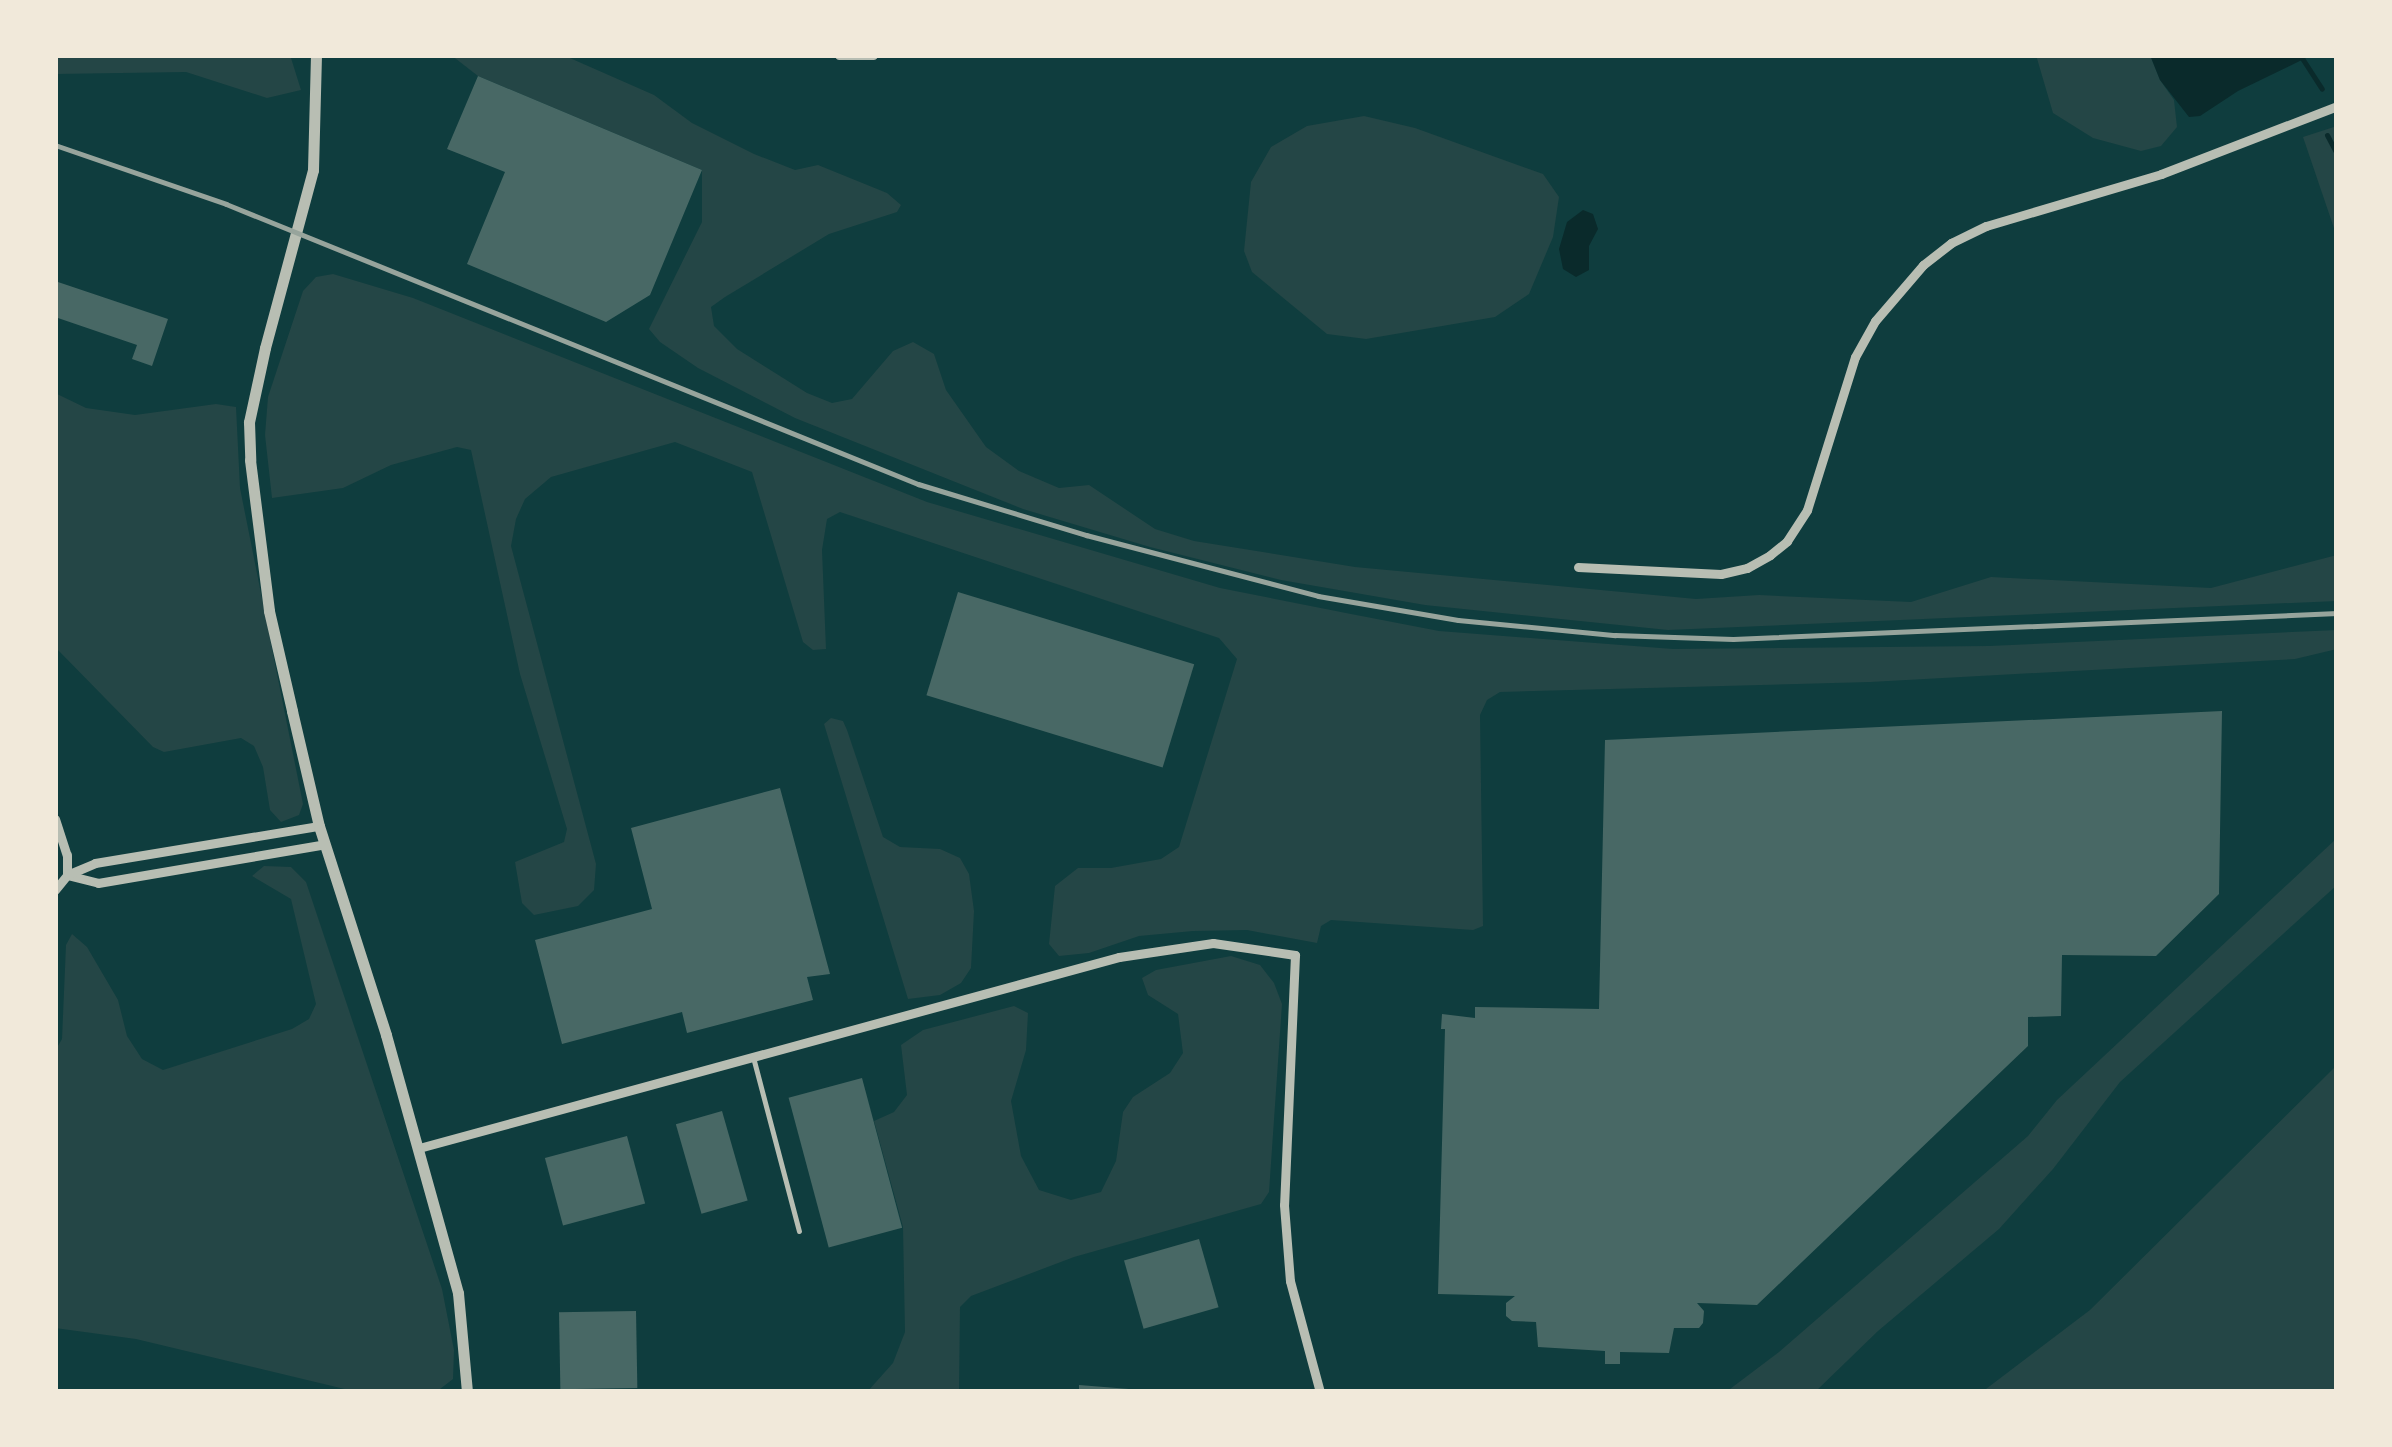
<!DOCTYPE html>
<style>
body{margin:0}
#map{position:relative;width:2392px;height:1447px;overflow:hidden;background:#0f3d3e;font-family:"DejaVu Sans",sans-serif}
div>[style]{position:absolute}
.green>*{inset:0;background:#244646}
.water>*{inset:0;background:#0a2a2b}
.stream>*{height:5px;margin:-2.5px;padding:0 2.5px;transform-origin:2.5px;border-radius:2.5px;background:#0a2a2b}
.building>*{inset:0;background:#486865;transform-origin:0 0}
.service>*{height:5px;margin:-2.5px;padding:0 2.5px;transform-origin:2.5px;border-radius:2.5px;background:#b8beb3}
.minor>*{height:9px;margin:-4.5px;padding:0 4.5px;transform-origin:4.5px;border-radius:4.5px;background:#b8beb3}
.tertiary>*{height:11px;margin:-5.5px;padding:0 5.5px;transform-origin:5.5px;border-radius:5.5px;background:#b8beb3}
.rail>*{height:5px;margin:-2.5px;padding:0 2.5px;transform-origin:2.5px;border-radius:2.5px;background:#97a49c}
span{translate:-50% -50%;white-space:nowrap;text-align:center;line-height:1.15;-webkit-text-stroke:8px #f1e9da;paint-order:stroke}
.frame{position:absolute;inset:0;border:58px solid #f1e9da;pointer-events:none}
</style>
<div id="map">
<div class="green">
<i style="clip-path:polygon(55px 55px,285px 55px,291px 58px,301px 90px,267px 98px,186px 72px,55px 74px)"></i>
<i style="clip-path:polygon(451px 55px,563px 55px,654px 95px,692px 123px,754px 154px,795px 170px,818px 165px,887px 193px,901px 205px,897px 212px,829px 234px,725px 297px,711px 307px,714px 326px,737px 349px,807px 393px,832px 403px,852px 399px,893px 351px,913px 342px,934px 354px,946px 390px,986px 447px,1019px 471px,1059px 488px,1089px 485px,1155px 529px,1194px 541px,1355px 567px,1696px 599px,1759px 595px,1911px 602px,1991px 577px,2211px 588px,2337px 555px,2337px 601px,1668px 630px,1425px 605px,1281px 580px,1150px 547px,1023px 509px,795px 418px,698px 368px,660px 342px,649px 329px,702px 222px,702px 170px,478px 76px)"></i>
<i style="clip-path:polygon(2036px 55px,2150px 55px,2160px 80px,2174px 100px,2177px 127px,2161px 146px,2141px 151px,2093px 138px,2053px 113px)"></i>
<i style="clip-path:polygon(1364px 116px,1415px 128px,1543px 174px,1559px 197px,1553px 237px,1529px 294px,1495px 317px,1366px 339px,1327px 334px,1252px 272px,1244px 251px,1251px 182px,1271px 147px,1307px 126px)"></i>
<i style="clip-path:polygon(2337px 126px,2337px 237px,2303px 137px)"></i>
<i style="clip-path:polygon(333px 274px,413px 298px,927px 502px,1220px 588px,1351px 614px,1439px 631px,1673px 649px,1989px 646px,2337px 630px,2337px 649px,2295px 659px,1870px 682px,1500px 692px,1487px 700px,1480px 715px,1483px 926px,1473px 930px,1331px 920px,1321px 926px,1317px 943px,1247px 930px,1193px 931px,1139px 936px,1089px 953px,1059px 956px,1049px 944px,1055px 886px,1078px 868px,1111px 868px,1161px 859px,1179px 847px,1237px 659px,1219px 638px,840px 512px,827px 519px,822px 550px,826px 649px,813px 650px,803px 642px,752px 472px,675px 442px,551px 477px,525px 499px,516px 519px,511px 546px,596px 864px,594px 890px,578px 906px,534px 915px,522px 903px,515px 862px,564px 842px,567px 829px,520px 674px,471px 450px,457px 447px,391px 465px,343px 488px,272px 498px,265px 435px,268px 397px,303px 291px,316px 277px)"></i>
<i style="clip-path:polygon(55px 393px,86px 408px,135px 415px,216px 404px,236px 407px,240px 488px,303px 804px,299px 815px,281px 822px,270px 810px,263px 767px,254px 746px,241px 738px,164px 752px,153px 747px,55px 647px)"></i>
<i style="clip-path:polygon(831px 718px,843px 721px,847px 730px,883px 837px,900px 847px,940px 849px,960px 858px,969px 874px,974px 911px,971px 968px,961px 983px,940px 995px,908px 999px,824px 724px)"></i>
<i style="clip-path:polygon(2337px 838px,2337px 885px,2120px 1082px,2053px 1169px,1999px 1229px,1878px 1331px,1815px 1392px,1726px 1392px,1779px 1352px,2028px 1136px,2057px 1100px)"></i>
<i style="clip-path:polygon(264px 866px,291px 867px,306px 882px,442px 1289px,454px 1350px,453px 1379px,440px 1389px,357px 1392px,136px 1339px,55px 1328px,55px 1051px,62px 1039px,66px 945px,72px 934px,87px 947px,118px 1000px,127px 1036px,142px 1059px,163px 1070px,292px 1029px,309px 1019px,316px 1004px,291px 899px,252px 876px)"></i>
<i style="clip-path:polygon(1231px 956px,1260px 965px,1274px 983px,1282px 1004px,1269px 1192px,1261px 1204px,1074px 1257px,971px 1296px,960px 1307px,959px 1392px,867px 1392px,893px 1363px,905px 1332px,903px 1227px,874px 1121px,894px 1112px,907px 1095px,901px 1045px,923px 1030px,1014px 1006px,1028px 1013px,1026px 1050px,1011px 1101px,1021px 1156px,1039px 1190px,1071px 1200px,1101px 1192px,1116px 1161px,1123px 1112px,1133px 1097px,1170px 1073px,1183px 1053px,1178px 1014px,1148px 995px,1142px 978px,1156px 970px)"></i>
<i style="clip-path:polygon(2337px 1065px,2337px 1392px,1982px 1392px,2090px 1310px)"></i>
</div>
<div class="water">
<i style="clip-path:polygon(2150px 55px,2312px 55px,2238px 91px,2200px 116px,2189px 117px,2160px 80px)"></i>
<i style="clip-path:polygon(1583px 210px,1593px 214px,1598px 229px,1589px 246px,1589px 270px,1576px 277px,1563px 269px,1559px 249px,1567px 222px)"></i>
</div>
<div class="stream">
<i style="left:2300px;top:55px;width:40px;rotate:57.1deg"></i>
<i style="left:2327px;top:135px;width:21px;rotate:62deg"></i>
</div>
<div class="building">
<i style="clip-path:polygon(478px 76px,702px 170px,650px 295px,606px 322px,467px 264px,505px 172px,447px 149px)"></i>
<i style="clip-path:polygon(55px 281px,168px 319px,152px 366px,132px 359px,137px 345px,55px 317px)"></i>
<i style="left:958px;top:592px;width:247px;height:108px;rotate:17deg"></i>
<i style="clip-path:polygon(2222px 711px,2219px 894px,2156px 956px,2062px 955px,2061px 1016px,2028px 1017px,2028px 1046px,1757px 1305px,1697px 1303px,1704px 1311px,1703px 1323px,1699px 1328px,1674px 1328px,1669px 1353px,1620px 1352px,1620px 1364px,1605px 1364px,1605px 1351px,1538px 1347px,1536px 1322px,1512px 1321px,1506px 1316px,1506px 1303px,1515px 1296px,1438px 1294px,1445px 1029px,1441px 1029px,1442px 1014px,1475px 1018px,1475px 1007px,1599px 1009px,1605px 740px)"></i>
<i style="clip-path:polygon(780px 788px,830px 974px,807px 977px,813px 1000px,687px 1033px,682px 1012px,562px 1044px,535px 940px,652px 909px,631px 828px)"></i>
<i style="left:862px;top:1078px;width:155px;height:76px;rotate:75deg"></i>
<i style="left:722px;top:1111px;width:93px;height:48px;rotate:74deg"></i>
<i style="left:627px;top:1136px;width:70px;height:85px;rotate:75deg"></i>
<i style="left:1199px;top:1239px;width:71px;height:78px;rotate:74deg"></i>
<i style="left:636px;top:1311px;width:77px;height:77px;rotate:89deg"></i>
<i style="clip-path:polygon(1079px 1385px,1129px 1389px,1129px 1392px,1079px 1392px)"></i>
</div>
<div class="service">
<i style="left:753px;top:1057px;width:180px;rotate:75.2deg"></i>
</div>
<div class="minor">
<i style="left:839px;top:55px;width:34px"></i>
<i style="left:1578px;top:567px;width:143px;rotate:2.8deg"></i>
<i style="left:1721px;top:574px;width:27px;rotate:-13deg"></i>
<i style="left:1747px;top:568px;width:26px;rotate:-29deg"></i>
<i style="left:1770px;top:555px;width:22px;rotate:-39deg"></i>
<i style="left:1787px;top:541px;width:37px;rotate:-57deg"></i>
<i style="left:1807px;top:510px;width:160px;rotate:-72.6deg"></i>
<i style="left:1855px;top:357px;width:41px;rotate:-60.9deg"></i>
<i style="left:1875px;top:321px;width:74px;rotate:-49.4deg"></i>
<i style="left:1923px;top:265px;width:36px;rotate:-38deg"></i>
<i style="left:1951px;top:243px;width:39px;rotate:-26deg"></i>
<i style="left:1986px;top:226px;width:183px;rotate:-16.5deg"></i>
<i style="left:2161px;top:174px;width:189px;rotate:-21.1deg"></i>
<i style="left:55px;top:819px;width:38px;rotate:72deg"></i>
<i style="left:67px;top:855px;width:20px;rotate:90deg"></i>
<i style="left:67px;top:875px;width:32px;rotate:14deg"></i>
<i style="left:98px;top:883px;width:230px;rotate:-9.7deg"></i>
<i style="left:55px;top:890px;width:19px;rotate:-51deg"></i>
<i style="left:67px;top:875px;width:30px;rotate:-23deg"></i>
<i style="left:95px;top:863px;width:227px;rotate:-9.4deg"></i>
<i style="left:419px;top:1148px;width:726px;rotate:-15.26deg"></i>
<i style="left:1119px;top:957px;width:95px;rotate:-8.5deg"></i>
<i style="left:1213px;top:943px;width:83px;rotate:8.3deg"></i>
<i style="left:1295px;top:955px;width:250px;rotate:92.5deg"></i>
<i style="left:1284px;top:1205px;width:76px;rotate:85.5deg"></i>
<i style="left:1290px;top:1281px;width:115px;rotate:74.9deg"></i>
</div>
<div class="tertiary">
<i style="left:316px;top:55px;width:115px;rotate:91.5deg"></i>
<i style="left:313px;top:170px;width:184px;rotate:105.1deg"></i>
<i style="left:265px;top:348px;width:76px;rotate:102.2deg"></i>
<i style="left:249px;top:422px;width:38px;rotate:88deg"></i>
<i style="left:250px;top:460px;width:152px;rotate:82.8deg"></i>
<i style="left:269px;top:611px;width:103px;rotate:77deg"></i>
<i style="left:292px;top:711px;width:118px;rotate:76.8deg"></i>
<i style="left:319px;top:826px;width:219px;rotate:72.2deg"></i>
<i style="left:386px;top:1035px;width:268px;rotate:74.4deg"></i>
<i style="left:458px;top:1293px;width:99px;rotate:84.8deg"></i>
</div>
<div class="rail">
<i style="left:55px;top:145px;width:181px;rotate:19deg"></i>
<i style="left:226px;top:204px;width:747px;rotate:22.03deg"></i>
<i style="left:918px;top:484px;width:176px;rotate:16.9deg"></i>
<i style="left:1086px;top:535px;width:240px;rotate:14.7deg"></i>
<i style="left:1318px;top:596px;width:142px;rotate:9.7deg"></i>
<i style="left:1458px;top:620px;width:158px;rotate:5.5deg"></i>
<i style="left:1615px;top:635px;width:118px;rotate:1.9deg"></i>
<i style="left:1733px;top:639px;width:605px;rotate:-2.46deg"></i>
</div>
<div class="frame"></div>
</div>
